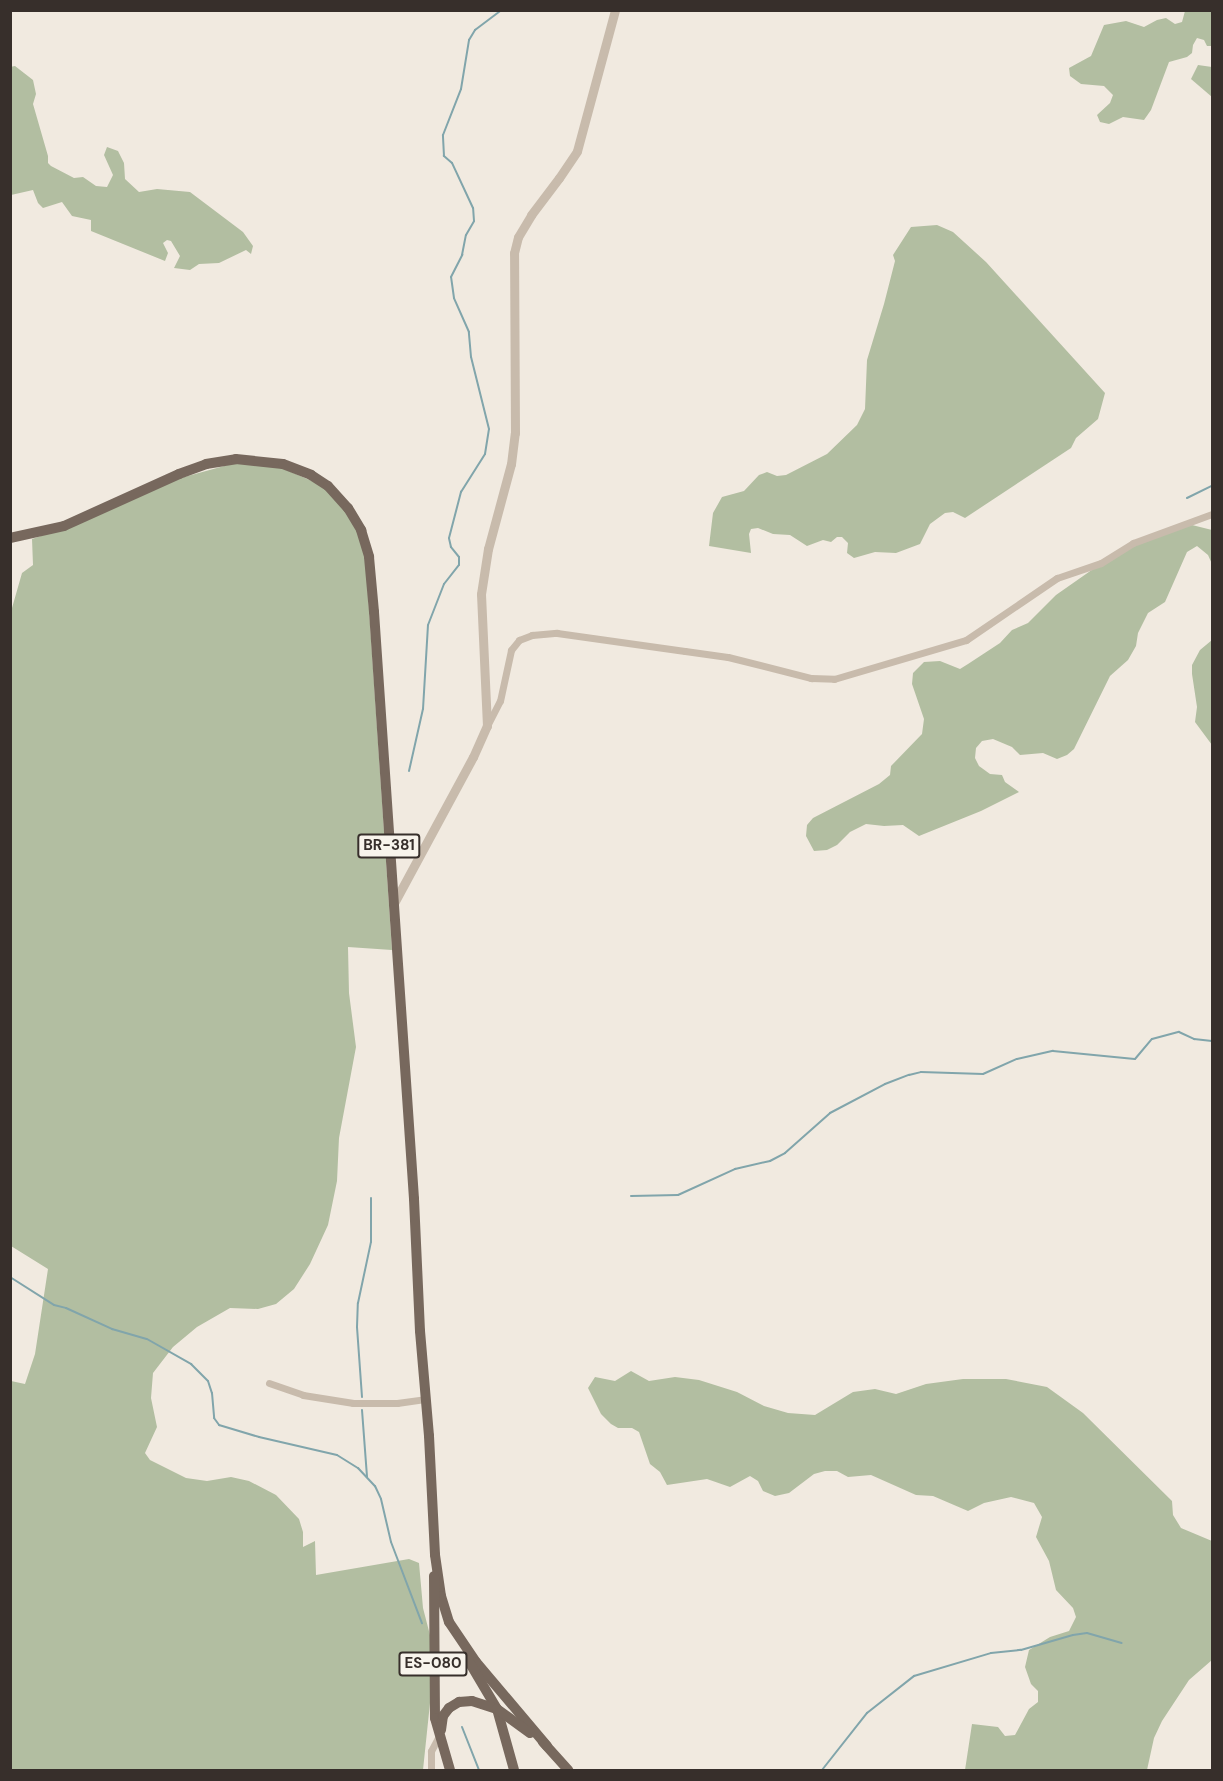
<!DOCTYPE html>
<style>
body{margin:0}
#map{position:relative;width:1223px;height:1781px;overflow:hidden;background:#f1eae0;font-family:"DM Sans",sans-serif}
div>[style]{position:absolute}
.green>*{inset:0;background:#b2bea1}
.stream>*{height:2px;margin:-1px;padding:0 1px;transform-origin:1px;border-radius:1px;background:#81a5ab}
.minor>*{height:7px;margin:-3.5px;padding:0 3.5px;transform-origin:3.5px;border-radius:3.5px;background:#c8bbac}
.tertiary>*{height:9px;margin:-4.5px;padding:0 4.5px;transform-origin:4.5px;border-radius:4.5px;background:#c8bbac}
.primary>*{height:10px;margin:-5px;padding:0 5px;transform-origin:5px;border-radius:5px;background:#77685d}
span{translate:-50% -50%;white-space:nowrap;text-align:center;line-height:1.15;-webkit-text-stroke:4.5px #f8f4ec;paint-order:stroke}
.shield-label span{padding:2px 4px;background:#f8f4ec;border:2px solid;border-radius:4px;-webkit-text-stroke-width:0}
.shield-label{font-size:15px;color:#372f2b;font-weight:700}
.frame{position:absolute;inset:0;border:12px solid #372f2b;pointer-events:none}
</style>
<div id="map">
<div class="green">
<i style="clip-path:polygon(1185px 11px,1212px 11px,1212px 46px,1207px 46px,1204px 40px,1197px 38px,1193px 45px,1192px 53px,1187px 57px,1169px 62px,1151px 110px,1144px 120px,1123px 117px,1109px 124px,1100px 122px,1097px 115px,1110px 103px,1113px 95px,1104px 86px,1081px 84px,1070px 76px,1069px 68px,1091px 56px,1104px 25px,1126px 21px,1144px 27px,1157px 20px,1166px 18px,1175px 24px,1182px 22px)"></i>
<i style="clip-path:polygon(1198px 65px,1212px 67px,1212px 97px,1191px 79px)"></i>
<i style="clip-path:polygon(15px 66px,33px 80px,36px 94px,33px 104px,48px 156px,48px 163px,51px 166px,74px 178px,83px 177px,96px 186px,107px 187px,113px 175px,104px 155px,107px 147px,118px 151px,124px 163px,125px 179px,139px 192px,157px 189px,190px 192px,243px 232px,253px 246px,251px 254px,246px 250px,219px 263px,199px 264px,190px 270px,174px 268px,180px 256px,171px 241px,167px 240px,163px 243px,168px 253px,165px 261px,91px 231px,91px 220px,72px 216px,62px 202px,43px 208px,38px 203px,33px 190px,11px 195px,10px 67px)"></i>
<i style="clip-path:polygon(937px 225px,953px 232px,986px 262px,1105px 393px,1098px 419px,1076px 438px,1071px 448px,965px 518px,953px 512px,945px 513px,930px 524px,920px 544px,896px 553px,875px 552px,854px 558px,847px 553px,848px 543px,842px 537px,837px 537px,831px 542px,823px 540px,807px 546px,790px 535px,773px 534px,758px 528px,751px 529px,749px 534px,751px 553px,709px 546px,713px 513px,722px 497px,744px 491px,759px 475px,767px 472px,777px 476px,786px 475px,827px 454px,857px 425px,865px 409px,867px 360px,884px 304px,895px 261px,893px 255px,911px 227px)"></i>
<i style="clip-path:polygon(235px 463px,277px 466px,326px 487px,355px 521px,365px 550px,392px 950px,348px 947px,349px 993px,356px 1047px,339px 1138px,337px 1181px,328px 1225px,310px 1264px,294px 1289px,276px 1304px,258px 1309px,230px 1308px,197px 1327px,173px 1347px,153px 1373px,151px 1398px,157px 1427px,145px 1453px,150px 1460px,186px 1478px,207px 1481px,231px 1477px,249px 1481px,276px 1495px,299px 1519px,303px 1532px,303px 1547px,315px 1541px,316px 1575px,409px 1559px,419px 1563px,423px 1608px,431px 1639px,430px 1703px,423px 1770px,11px 1770px,11px 1381px,25px 1384px,35px 1354px,48px 1269px,11px 1246px,10px 615px,22px 573px,33px 565px,32px 539px,85px 521px,177px 479px)"></i>
<i style="clip-path:polygon(1192px 525px,1212px 530px,1212px 564px,1208px 555px,1197px 546px,1187px 552px,1165px 602px,1148px 613px,1138px 633px,1136px 646px,1128px 660px,1110px 676px,1074px 749px,1067px 755px,1057px 759px,1043px 753px,1020px 755px,1012px 747px,993px 739px,982px 741px,976px 748px,975px 758px,979px 766px,990px 774px,1002px 775px,1005px 782px,1019px 792px,981px 811px,919px 836px,903px 825px,884px 826px,866px 824px,850px 832px,837px 845px,827px 850px,814px 851px,806px 836px,807px 825px,813px 818px,879px 784px,890px 775px,891px 766px,922px 734px,924px 719px,912px 684px,913px 673px,924px 662px,940px 661px,960px 669px,968px 664px,1000px 643px,1012px 630px,1028px 623px,1056px 595px,1096px 567px,1147px 538px)"></i>
<i style="clip-path:polygon(1212px 640px,1212px 745px,1195px 722px,1197px 707px,1192px 674px,1192px 665px,1200px 650px)"></i>
<i style="clip-path:polygon(631px 1371px,649px 1381px,675px 1377px,699px 1380px,737px 1392px,764px 1406px,788px 1413px,815px 1415px,853px 1392px,875px 1389px,896px 1394px,926px 1384px,963px 1379px,1006px 1379px,1047px 1387px,1083px 1413px,1172px 1501px,1173px 1515px,1181px 1528px,1212px 1541px,1212px 1660px,1189px 1680px,1162px 1721px,1154px 1738px,1147px 1770px,965px 1770px,972px 1724px,998px 1727px,1005px 1736px,1015px 1735px,1029px 1709px,1038px 1702px,1038px 1691px,1031px 1684px,1025px 1667px,1029px 1650px,1050px 1637px,1069px 1631px,1076px 1617px,1073px 1608px,1056px 1590px,1049px 1561px,1036px 1537px,1042px 1517px,1034px 1503px,1011px 1497px,984px 1503px,968px 1511px,933px 1496px,916px 1495px,871px 1475px,848px 1477px,837px 1471px,825px 1471px,814px 1474px,789px 1493px,775px 1496px,763px 1491px,758px 1481px,750px 1476px,730px 1487px,707px 1479px,667px 1485px,660px 1472px,650px 1464px,639px 1432px,632px 1428px,618px 1428px,611px 1424px,601px 1414px,588px 1388px,595px 1377px,615px 1381px)"></i>
</div>
<div class="stream">
<i style="left:1187px;top:498px;width:28px;rotate:-26deg"></i>
<i style="left:409px;top:771px;width:64px;rotate:-77.3deg"></i>
<i style="left:423px;top:709px;width:84px;rotate:-86.6deg"></i>
<i style="left:428px;top:625px;width:44px;rotate:-68.7deg"></i>
<i style="left:444px;top:584px;width:24px;rotate:-52deg"></i>
<i style="left:459px;top:565px;width:8px;rotate:-90deg"></i>
<i style="left:459px;top:557px;width:13px;rotate:-129deg"></i>
<i style="left:451px;top:547px;width:9px;rotate:-103deg"></i>
<i style="left:449px;top:538px;width:48px;rotate:-75.4deg"></i>
<i style="left:461px;top:492px;width:45px;rotate:-57.7deg"></i>
<i style="left:485px;top:454px;width:25px;rotate:-81deg"></i>
<i style="left:489px;top:429px;width:74px;rotate:-104deg"></i>
<i style="left:471px;top:357px;width:25px;rotate:-95deg"></i>
<i style="left:469px;top:332px;width:37px;rotate:-114deg"></i>
<i style="left:454px;top:298px;width:21px;rotate:-98deg"></i>
<i style="left:451px;top:277px;width:25px;rotate:-63deg"></i>
<i style="left:462px;top:255px;width:20px;rotate:-79deg"></i>
<i style="left:466px;top:235px;width:16px;rotate:-60deg"></i>
<i style="left:474px;top:221px;width:13px;rotate:-94deg"></i>
<i style="left:473px;top:208px;width:50px;rotate:-115deg"></i>
<i style="left:452px;top:163px;width:11px;rotate:-139deg"></i>
<i style="left:444px;top:156px;width:21px;rotate:-93deg"></i>
<i style="left:443px;top:135px;width:49px;rotate:-68.6deg"></i>
<i style="left:461px;top:89px;width:50px;rotate:-80.7deg"></i>
<i style="left:469px;top:40px;width:12px;rotate:-59deg"></i>
<i style="left:475px;top:30px;width:34px;rotate:-37deg"></i>
<i style="left:631px;top:1196px;width:47px;rotate:-1.2deg"></i>
<i style="left:678px;top:1195px;width:63px;rotate:-24.5deg"></i>
<i style="left:735px;top:1169px;width:36px;rotate:-13deg"></i>
<i style="left:770px;top:1161px;width:17px;rotate:-28deg"></i>
<i style="left:785px;top:1153px;width:60px;rotate:-41.6deg"></i>
<i style="left:830px;top:1113px;width:62px;rotate:-27.8deg"></i>
<i style="left:885px;top:1084px;width:26px;rotate:-21deg"></i>
<i style="left:909px;top:1075px;width:12px;rotate:-14deg"></i>
<i style="left:921px;top:1072px;width:62px;rotate:1.8deg"></i>
<i style="left:983px;top:1074px;width:37px;rotate:-24deg"></i>
<i style="left:1017px;top:1059px;width:37px;rotate:-13deg"></i>
<i style="left:1053px;top:1051px;width:82px;rotate:5.6deg"></i>
<i style="left:1135px;top:1059px;width:26px;rotate:-50deg"></i>
<i style="left:1152px;top:1039px;width:28px;rotate:-15deg"></i>
<i style="left:1179px;top:1032px;width:17px;rotate:25deg"></i>
<i style="left:1194px;top:1039px;width:18px;rotate:6deg"></i>
<i style="left:10px;top:1277px;width:52px;rotate:32.5deg"></i>
<i style="left:54px;top:1305px;width:12px;rotate:14deg"></i>
<i style="left:66px;top:1308px;width:51px;rotate:24.5deg"></i>
<i style="left:112px;top:1329px;width:36px;rotate:16deg"></i>
<i style="left:147px;top:1339px;width:51px;rotate:29.6deg"></i>
<i style="left:191px;top:1364px;width:24px;rotate:45deg"></i>
<i style="left:208px;top:1381px;width:13px;rotate:72deg"></i>
<i style="left:212px;top:1393px;width:25px;rotate:85deg"></i>
<i style="left:214px;top:1418px;width:9px;rotate:54deg"></i>
<i style="left:219px;top:1425px;width:42px;rotate:16.7deg"></i>
<i style="left:259px;top:1437px;width:80px;rotate:13deg"></i>
<i style="left:337px;top:1455px;width:25px;rotate:32deg"></i>
<i style="left:358px;top:1468px;width:25px;rotate:47deg"></i>
<i style="left:375px;top:1486px;width:14px;rotate:65deg"></i>
<i style="left:381px;top:1499px;width:44px;rotate:76.9deg"></i>
<i style="left:391px;top:1542px;width:87px;rotate:69.1deg"></i>
<i style="left:362px;top:1397px;width:70px;rotate:-94.1deg"></i>
<i style="left:357px;top:1327px;width:24px;rotate:-88deg"></i>
<i style="left:358px;top:1303px;width:62px;rotate:-78deg"></i>
<i style="left:371px;top:1242px;width:44px;rotate:-90deg"></i>
<i style="left:362px;top:1410px;width:67px;rotate:85.7deg"></i>
<i style="left:462px;top:1727px;width:46px;rotate:68.4deg"></i>
<i style="left:822px;top:1770px;width:73px;rotate:-51.7deg"></i>
<i style="left:867px;top:1713px;width:60px;rotate:-38.2deg"></i>
<i style="left:914px;top:1676px;width:80px;rotate:-16.6deg"></i>
<i style="left:991px;top:1653px;width:30px;rotate:-6deg"></i>
<i style="left:1021px;top:1650px;width:54px;rotate:-16.1deg"></i>
<i style="left:1073px;top:1635px;width:14px;rotate:-8deg"></i>
<i style="left:1087px;top:1633px;width:36px;rotate:16deg"></i>
</div>
<div class="minor">
<i style="left:487px;top:726px;width:28px;rotate:-63deg"></i>
<i style="left:500px;top:701px;width:52px;rotate:-77.8deg"></i>
<i style="left:511px;top:650px;width:13px;rotate:-51deg"></i>
<i style="left:519px;top:640px;width:14px;rotate:-21deg"></i>
<i style="left:532px;top:635px;width:25px;rotate:-5deg"></i>
<i style="left:557px;top:633px;width:129px;rotate:8deg"></i>
<i style="left:685px;top:651px;width:43px;rotate:7.9deg"></i>
<i style="left:728px;top:657px;width:86px;rotate:14.2deg"></i>
<i style="left:811px;top:678px;width:23px;rotate:2deg"></i>
<i style="left:834px;top:679px;width:138px;rotate:-16.5deg"></i>
<i style="left:966px;top:640px;width:110px;rotate:-34.3deg"></i>
<i style="left:1057px;top:578px;width:46px;rotate:-18.8deg"></i>
<i style="left:1101px;top:563px;width:38px;rotate:-32deg"></i>
<i style="left:1133px;top:543px;width:84px;rotate:-20.2deg"></i>
<i style="left:269px;top:1383px;width:36px;rotate:19deg"></i>
<i style="left:303px;top:1395px;width:51px;rotate:9.1deg"></i>
<i style="left:353px;top:1403px;width:44px"></i>
<i style="left:397px;top:1403px;width:28px;rotate:-8deg"></i>
<i style="left:431px;top:1770px;width:19px;rotate:-90deg"></i>
<i style="left:431px;top:1751px;width:17px;rotate:-62deg"></i>
</div>
<div class="tertiary">
<i style="left:394px;top:903px;width:166px;rotate:-61.6deg"></i>
<i style="left:473px;top:757px;width:34px;rotate:-66deg"></i>
<i style="left:487px;top:726px;width:132px;rotate:-92.6deg"></i>
<i style="left:481px;top:594px;width:46px;rotate:-81.2deg"></i>
<i style="left:488px;top:549px;width:88px;rotate:-74.9deg"></i>
<i style="left:511px;top:464px;width:31px;rotate:-83deg"></i>
<i style="left:515px;top:433px;width:180px;rotate:-90.3deg"></i>
<i style="left:514px;top:253px;width:16px;rotate:-76deg"></i>
<i style="left:518px;top:237px;width:26px;rotate:-59deg"></i>
<i style="left:531px;top:215px;width:46px;rotate:-52.9deg"></i>
<i style="left:559px;top:178px;width:32px;rotate:-56deg"></i>
<i style="left:577px;top:151px;width:146px;rotate:-74.9deg"></i>
</div>
<div class="primary">
<i style="left:10px;top:538px;width:55px;rotate:-12.5deg"></i>
<i style="left:64px;top:526px;width:126px;rotate:-24.3deg"></i>
<i style="left:179px;top:474px;width:29px;rotate:-20deg"></i>
<i style="left:206px;top:464px;width:30px;rotate:-9deg"></i>
<i style="left:236px;top:459px;width:47px;rotate:6.1deg"></i>
<i style="left:283px;top:464px;width:30px;rotate:21deg"></i>
<i style="left:311px;top:475px;width:20px;rotate:33deg"></i>
<i style="left:328px;top:486px;width:30px;rotate:48deg"></i>
<i style="left:348px;top:508px;width:26px;rotate:59deg"></i>
<i style="left:361px;top:530px;width:28px;rotate:73deg"></i>
<i style="left:369px;top:557px;width:55px;rotate:84.8deg"></i>
<i style="left:374px;top:612px;width:588px;rotate:86.1deg"></i>
<i style="left:414px;top:1199px;width:132px;rotate:87.4deg"></i>
<i style="left:420px;top:1331px;width:105px;rotate:85.1deg"></i>
<i style="left:429px;top:1436px;width:119px;rotate:87.1deg"></i>
<i style="left:435px;top:1555px;width:41px;rotate:81.7deg"></i>
<i style="left:441px;top:1596px;width:27px;rotate:73deg"></i>
<i style="left:449px;top:1622px;width:48px;rotate:56deg"></i>
<i style="left:476px;top:1662px;width:110px;rotate:49.8deg"></i>
<i style="left:434px;top:1576px;width:142px;rotate:89.6deg"></i>
<i style="left:435px;top:1718px;width:54px;rotate:73.9deg"></i>
<i style="left:468px;top:1660px;width:57px;rotate:59.4deg"></i>
<i style="left:497px;top:1709px;width:63px;rotate:74.4deg"></i>
<i style="left:441px;top:1730px;width:14px;rotate:-82deg"></i>
<i style="left:443px;top:1716px;width:10px;rotate:-53deg"></i>
<i style="left:449px;top:1708px;width:12px;rotate:-31deg"></i>
<i style="left:459px;top:1702px;width:13px;rotate:-4deg"></i>
<i style="left:472px;top:1701px;width:26px;rotate:18deg"></i>
<i style="left:497px;top:1709px;width:41px;rotate:36deg"></i>
<i style="left:543px;top:1742px;width:38px;rotate:48deg"></i>
</div>
<div class="shield-label">
<span style="left:389px;top:846px">BR-381</span>
<span style="left:433px;top:1664px">ES-080</span>
</div>
<div class="frame"></div>
</div>
